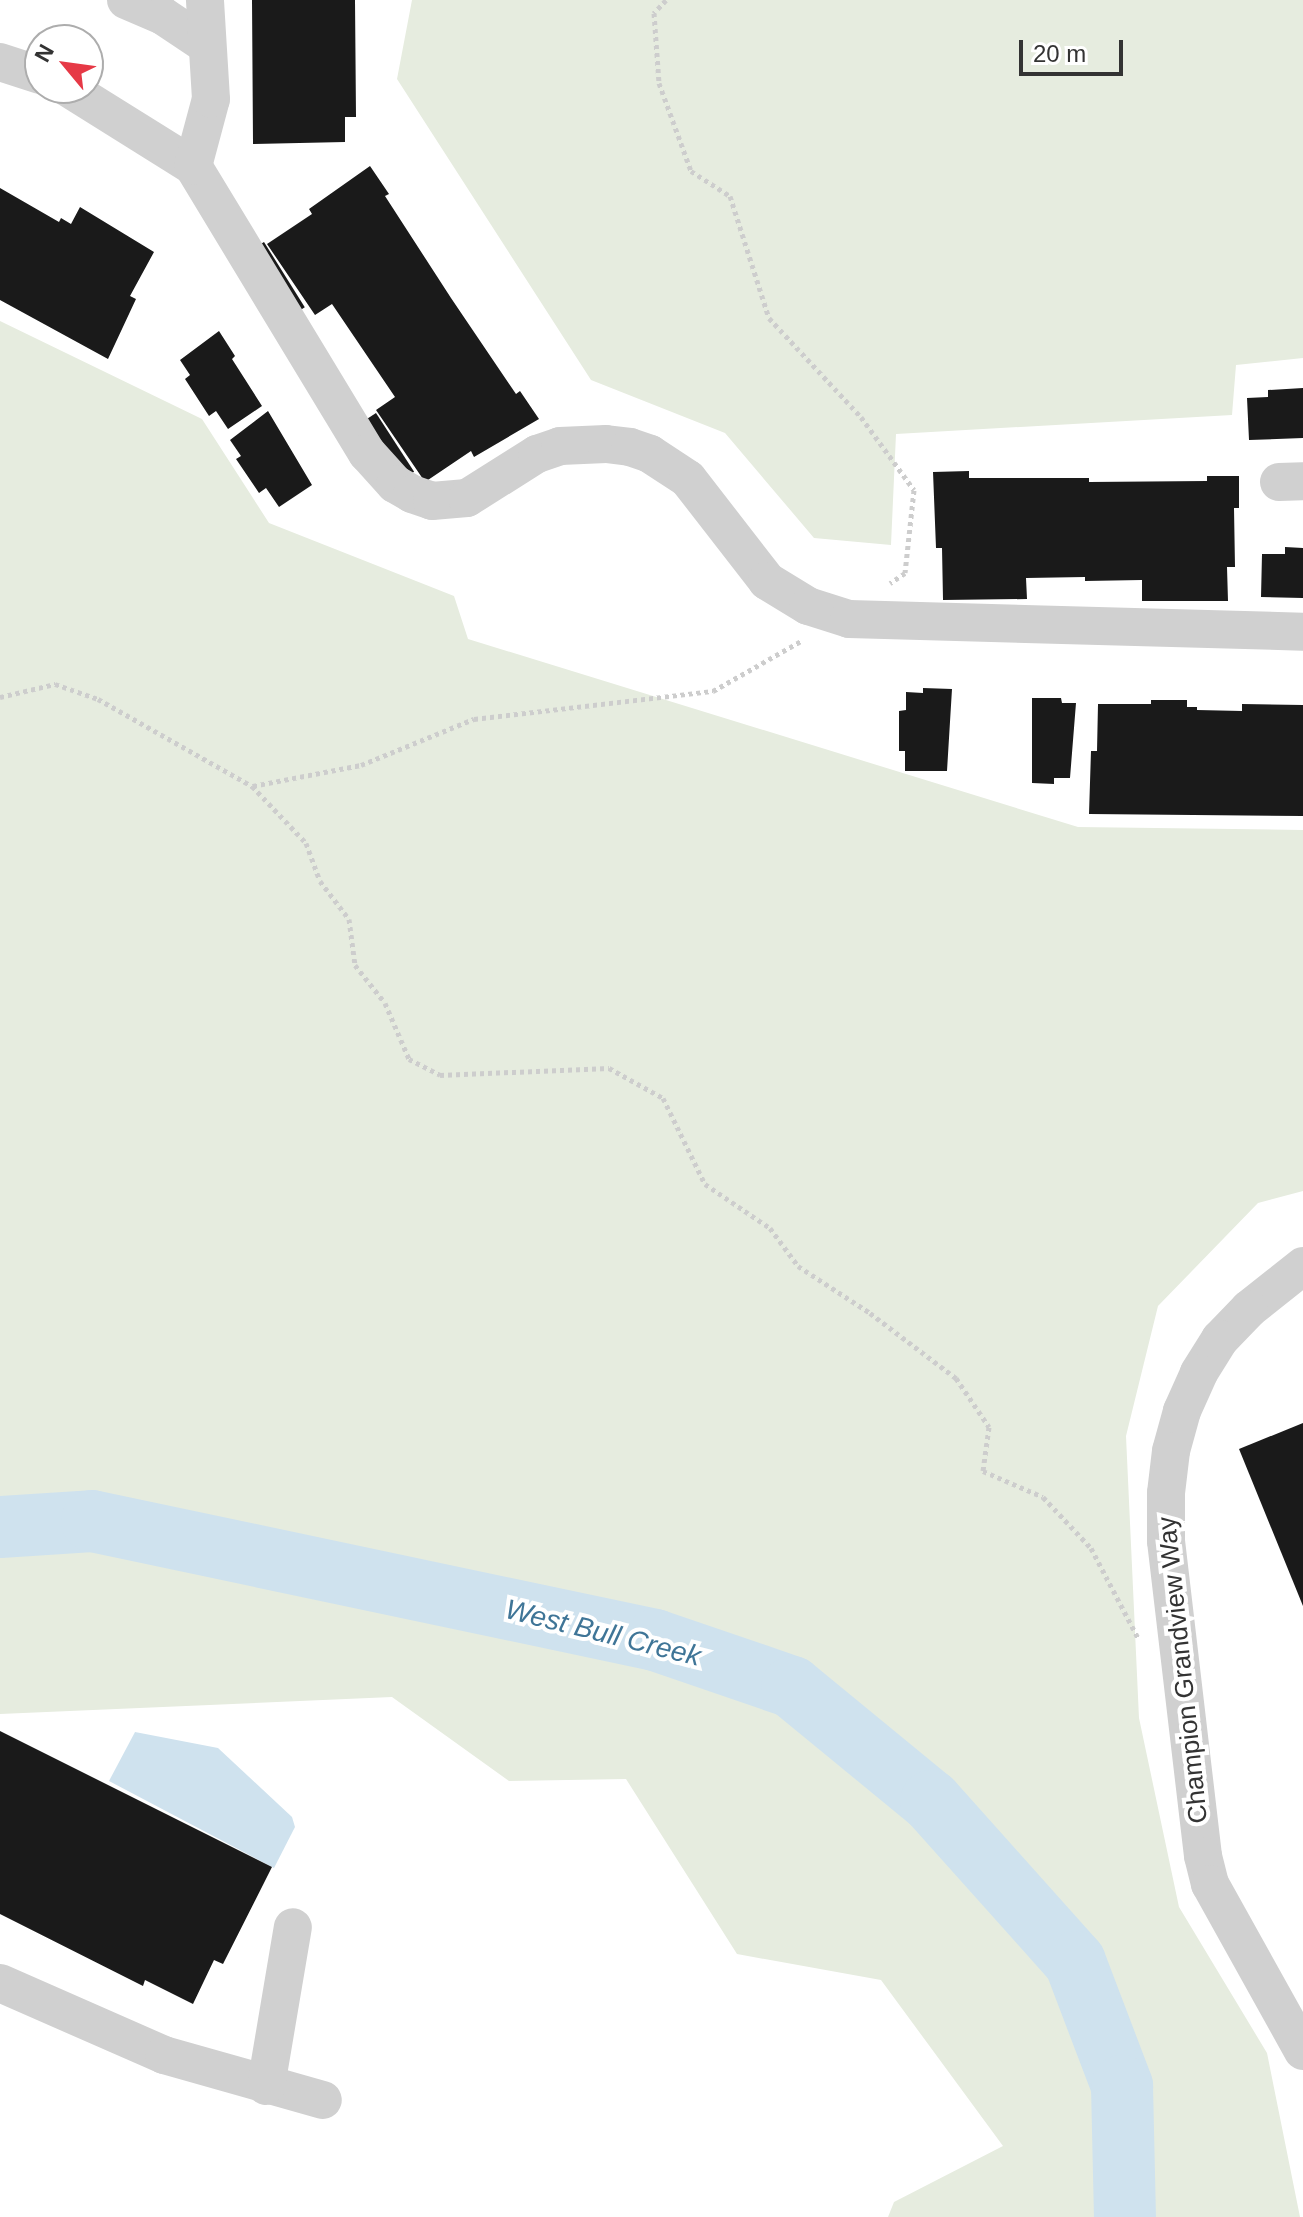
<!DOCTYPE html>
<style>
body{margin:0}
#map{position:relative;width:1303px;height:2217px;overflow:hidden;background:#fff;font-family:Arial,sans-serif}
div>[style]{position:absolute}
.green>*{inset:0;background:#e6ecdf}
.water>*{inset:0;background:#cfe2ee}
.river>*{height:62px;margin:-31px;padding:0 31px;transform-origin:31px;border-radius:31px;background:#cfe2ee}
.building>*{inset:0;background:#1a1a1a;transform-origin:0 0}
.path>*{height:5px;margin-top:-2.5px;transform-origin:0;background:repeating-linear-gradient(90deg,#cdcdcd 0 4px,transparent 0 8px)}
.minor>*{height:38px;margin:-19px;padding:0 19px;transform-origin:19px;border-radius:19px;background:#d0d0d0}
span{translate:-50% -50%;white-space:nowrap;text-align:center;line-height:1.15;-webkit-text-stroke:8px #fff;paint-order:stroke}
.street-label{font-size:26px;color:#333}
.water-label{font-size:28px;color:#3f7597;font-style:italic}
.north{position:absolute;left:24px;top:24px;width:80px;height:80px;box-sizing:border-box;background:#fff;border:2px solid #adadad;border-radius:50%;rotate:299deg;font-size:22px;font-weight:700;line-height:32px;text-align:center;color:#333}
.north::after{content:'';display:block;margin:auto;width:28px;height:36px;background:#e63946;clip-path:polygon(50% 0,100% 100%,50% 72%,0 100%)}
.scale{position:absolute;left:1019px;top:40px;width:104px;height:36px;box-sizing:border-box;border:4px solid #333;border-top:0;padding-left:10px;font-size:24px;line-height:28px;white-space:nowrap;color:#333;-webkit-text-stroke:6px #fff;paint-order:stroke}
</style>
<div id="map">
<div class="green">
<i style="clip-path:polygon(412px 0,1303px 0,1303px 358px,1236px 365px,1232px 415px,896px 434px,891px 545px,814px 538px,725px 433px,591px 380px,397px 79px)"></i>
<i style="clip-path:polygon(0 321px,202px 419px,269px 523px,454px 596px,468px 639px,1078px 827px,1303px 830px,1303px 1191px,1258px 1203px,1158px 1306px,1126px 1436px,1139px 1718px,1179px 1907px,1267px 2053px,1300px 2217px,888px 2217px,894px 2202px,1003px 2146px,881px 1980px,737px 1954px,626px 1779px,509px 1781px,392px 1697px,0 1714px)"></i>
</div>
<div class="water">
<i style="clip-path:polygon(135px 1732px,218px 1748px,292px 1817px,295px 1827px,274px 1868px,109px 1781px)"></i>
</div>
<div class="river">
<i style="left:0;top:1527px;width:92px;rotate:-3.7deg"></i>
<i style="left:92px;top:1521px;width:575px;rotate:11.93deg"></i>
<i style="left:655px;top:1640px;width:145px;rotate:18.9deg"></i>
<i style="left:792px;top:1687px;width:180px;rotate:39.4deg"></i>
<i style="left:931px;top:1801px;width:216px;rotate:48.2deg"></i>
<i style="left:1075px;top:1962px;width:133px;rotate:69.2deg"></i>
<i style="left:1122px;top:2086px;width:131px;rotate:88.7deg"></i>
</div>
<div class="building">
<i style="clip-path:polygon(252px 0,355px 0,356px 117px,345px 117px,345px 142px,253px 144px)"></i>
<i style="clip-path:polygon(370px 166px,389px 194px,385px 196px,451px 298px,516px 394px,520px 391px,539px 419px,474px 457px,471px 451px,425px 482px,376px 410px,395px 397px,332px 304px,315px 315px,267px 244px,312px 214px,309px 209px)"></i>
<i style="clip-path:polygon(0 188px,59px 222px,61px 218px,71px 224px,80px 207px,154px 252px,130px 296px,136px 299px,108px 359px,0 300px)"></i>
<i style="left:264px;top:242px;width:77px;height:20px;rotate:58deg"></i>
<i style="clip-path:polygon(219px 331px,235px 356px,232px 359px,262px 406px,228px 429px,216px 411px,209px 416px,185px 379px,190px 375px,180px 360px)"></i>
<i style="clip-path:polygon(1303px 388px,1303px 438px,1249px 440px,1247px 398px,1268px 397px,1268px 390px)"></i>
<i style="clip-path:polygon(268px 411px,312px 485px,279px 507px,266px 488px,259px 493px,236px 459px,241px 456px,230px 440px)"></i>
<i style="left:376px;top:413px;width:70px;height:20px;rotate:57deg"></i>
<i style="clip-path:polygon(969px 471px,969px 478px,1089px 478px,1089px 482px,1207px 481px,1207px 476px,1239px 476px,1239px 508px,1234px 508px,1235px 567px,1227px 567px,1228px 601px,1142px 601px,1142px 580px,1085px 581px,1085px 577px,1026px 578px,1027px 599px,943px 600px,942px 548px,936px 548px,933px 472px)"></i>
<i style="clip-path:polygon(1285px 547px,1303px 548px,1303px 598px,1261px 597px,1262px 554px,1285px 554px)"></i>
<i style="clip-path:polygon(923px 688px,952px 689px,947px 771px,905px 771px,905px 751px,899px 751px,899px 711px,906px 710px,906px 692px,923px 693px)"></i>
<i style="clip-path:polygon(1032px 698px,1061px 698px,1062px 703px,1076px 703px,1070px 778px,1054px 778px,1054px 784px,1032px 783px)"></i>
<i style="clip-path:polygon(1151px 700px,1187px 700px,1187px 707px,1197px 707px,1197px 710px,1242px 711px,1242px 704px,1303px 705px,1303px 816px,1089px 814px,1091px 751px,1097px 751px,1098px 704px,1151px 704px)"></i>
<i style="clip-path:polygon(1303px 1423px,1303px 1606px,1239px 1449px)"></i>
<i style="clip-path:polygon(0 1731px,272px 1867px,223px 1964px,214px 1960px,193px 2004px,145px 1980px,143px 1986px,0 1914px)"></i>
</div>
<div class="path">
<i style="left:666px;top:0;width:18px;rotate:133deg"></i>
<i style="left:654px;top:13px;width:70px;rotate:85.9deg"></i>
<i style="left:659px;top:83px;width:94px;rotate:70deg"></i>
<i style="left:691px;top:171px;width:46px;rotate:32.7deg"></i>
<i style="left:730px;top:196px;width:128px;rotate:72.3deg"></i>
<i style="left:769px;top:318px;width:135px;rotate:47.1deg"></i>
<i style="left:861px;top:417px;width:90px;rotate:54deg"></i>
<i style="left:914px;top:490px;width:83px;rotate:96.2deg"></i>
<i style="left:905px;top:573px;width:18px;rotate:146deg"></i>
<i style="left:0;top:697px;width:57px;rotate:-13.3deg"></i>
<i style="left:55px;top:684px;width:46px;rotate:19.2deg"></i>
<i style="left:98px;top:699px;width:177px;rotate:29.5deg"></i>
<i style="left:252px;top:786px;width:79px;rotate:46.5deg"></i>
<i style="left:306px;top:843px;width:40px;rotate:69.8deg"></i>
<i style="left:320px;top:881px;width:48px;rotate:52.7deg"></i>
<i style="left:349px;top:919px;width:46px;rotate:82.6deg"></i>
<i style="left:355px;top:965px;width:48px;rotate:51.7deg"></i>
<i style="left:385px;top:1003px;width:61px;rotate:66.8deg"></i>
<i style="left:409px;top:1059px;width:35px;rotate:27deg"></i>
<i style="left:440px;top:1075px;width:169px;rotate:-2.4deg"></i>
<i style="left:609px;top:1068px;width:62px;rotate:29.1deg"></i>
<i style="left:663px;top:1098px;width:96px;rotate:64deg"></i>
<i style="left:705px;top:1184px;width:78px;rotate:34.1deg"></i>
<i style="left:770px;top:1228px;width:47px;rotate:53.6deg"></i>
<i style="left:798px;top:1266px;width:86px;rotate:33.1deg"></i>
<i style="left:870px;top:1313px;width:108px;rotate:37.1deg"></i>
<i style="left:956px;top:1378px;width:59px;rotate:56deg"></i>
<i style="left:989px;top:1427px;width:44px;rotate:97.8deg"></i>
<i style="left:983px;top:1471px;width:65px;rotate:23.4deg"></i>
<i style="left:1043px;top:1497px;width:70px;rotate:46.7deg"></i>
<i style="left:1091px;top:1548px;width:102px;rotate:62.4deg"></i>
<i style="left:253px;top:786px;width:110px;rotate:-11deg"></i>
<i style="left:361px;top:765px;width:122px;rotate:-22.2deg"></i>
<i style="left:474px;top:719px;width:241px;rotate:-6.7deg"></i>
<i style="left:713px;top:691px;width:101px;rotate:-29.6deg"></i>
</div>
<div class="minor">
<i style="left:126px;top:0;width:40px;rotate:23.4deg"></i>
<i style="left:163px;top:16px;width:50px;rotate:33.7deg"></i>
<i style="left:0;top:62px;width:42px;rotate:18deg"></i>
<i style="left:68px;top:88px;width:147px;rotate:32deg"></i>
<i style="left:193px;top:166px;width:336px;rotate:58.8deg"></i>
<i style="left:367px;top:453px;width:42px;rotate:47.9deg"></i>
<i style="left:395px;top:484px;width:20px;rotate:30deg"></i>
<i style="left:412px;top:494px;width:21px;rotate:19deg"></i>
<i style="left:432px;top:501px;width:35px;rotate:-5deg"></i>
<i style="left:467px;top:498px;width:83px;rotate:-32.2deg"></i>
<i style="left:537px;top:454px;width:24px;rotate:-19deg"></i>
<i style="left:560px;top:446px;width:46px;rotate:-2.5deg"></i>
<i style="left:606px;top:444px;width:24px;rotate:7deg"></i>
<i style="left:630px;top:447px;width:21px;rotate:19deg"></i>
<i style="left:650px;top:454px;width:45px;rotate:33.3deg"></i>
<i style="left:688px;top:479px;width:129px;rotate:52.2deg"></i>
<i style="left:767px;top:581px;width:48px;rotate:31.4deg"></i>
<i style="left:808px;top:606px;width:43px;rotate:17.6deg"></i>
<i style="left:849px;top:619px;width:454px;rotate:1.6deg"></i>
<i style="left:193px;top:166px;width:69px;rotate:-75deg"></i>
<i style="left:211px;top:99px;width:99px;rotate:-93.5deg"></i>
<i style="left:1279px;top:482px;width:24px;rotate:-2deg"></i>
<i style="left:1303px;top:1266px;width:69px;rotate:141.5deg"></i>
<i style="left:1249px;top:1309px;width:42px;rotate:134deg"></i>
<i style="left:1220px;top:1339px;width:40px;rotate:122deg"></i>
<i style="left:1199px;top:1373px;width:42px;rotate:114.1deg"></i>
<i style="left:1182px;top:1411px;width:41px;rotate:105.4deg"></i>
<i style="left:1171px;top:1451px;width:42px;rotate:96.8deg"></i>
<i style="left:1166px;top:1493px;width:48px;rotate:90deg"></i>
<i style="left:1166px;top:1541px;width:317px;rotate:83.3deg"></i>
<i style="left:1203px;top:1856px;width:29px;rotate:76deg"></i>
<i style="left:1210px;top:1884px;width:191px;rotate:60.9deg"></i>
<i style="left:0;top:1983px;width:179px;rotate:23.7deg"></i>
<i style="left:164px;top:2055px;width:165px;rotate:15.8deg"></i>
<i style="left:266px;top:2086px;width:161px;rotate:-80.4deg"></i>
</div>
<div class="street-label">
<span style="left:1183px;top:1670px;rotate:-96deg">Champion Grandview Way</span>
</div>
<div class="water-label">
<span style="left:603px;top:1633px;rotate:14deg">West Bull Creek</span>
</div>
<div class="north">N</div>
<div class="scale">20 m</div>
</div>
